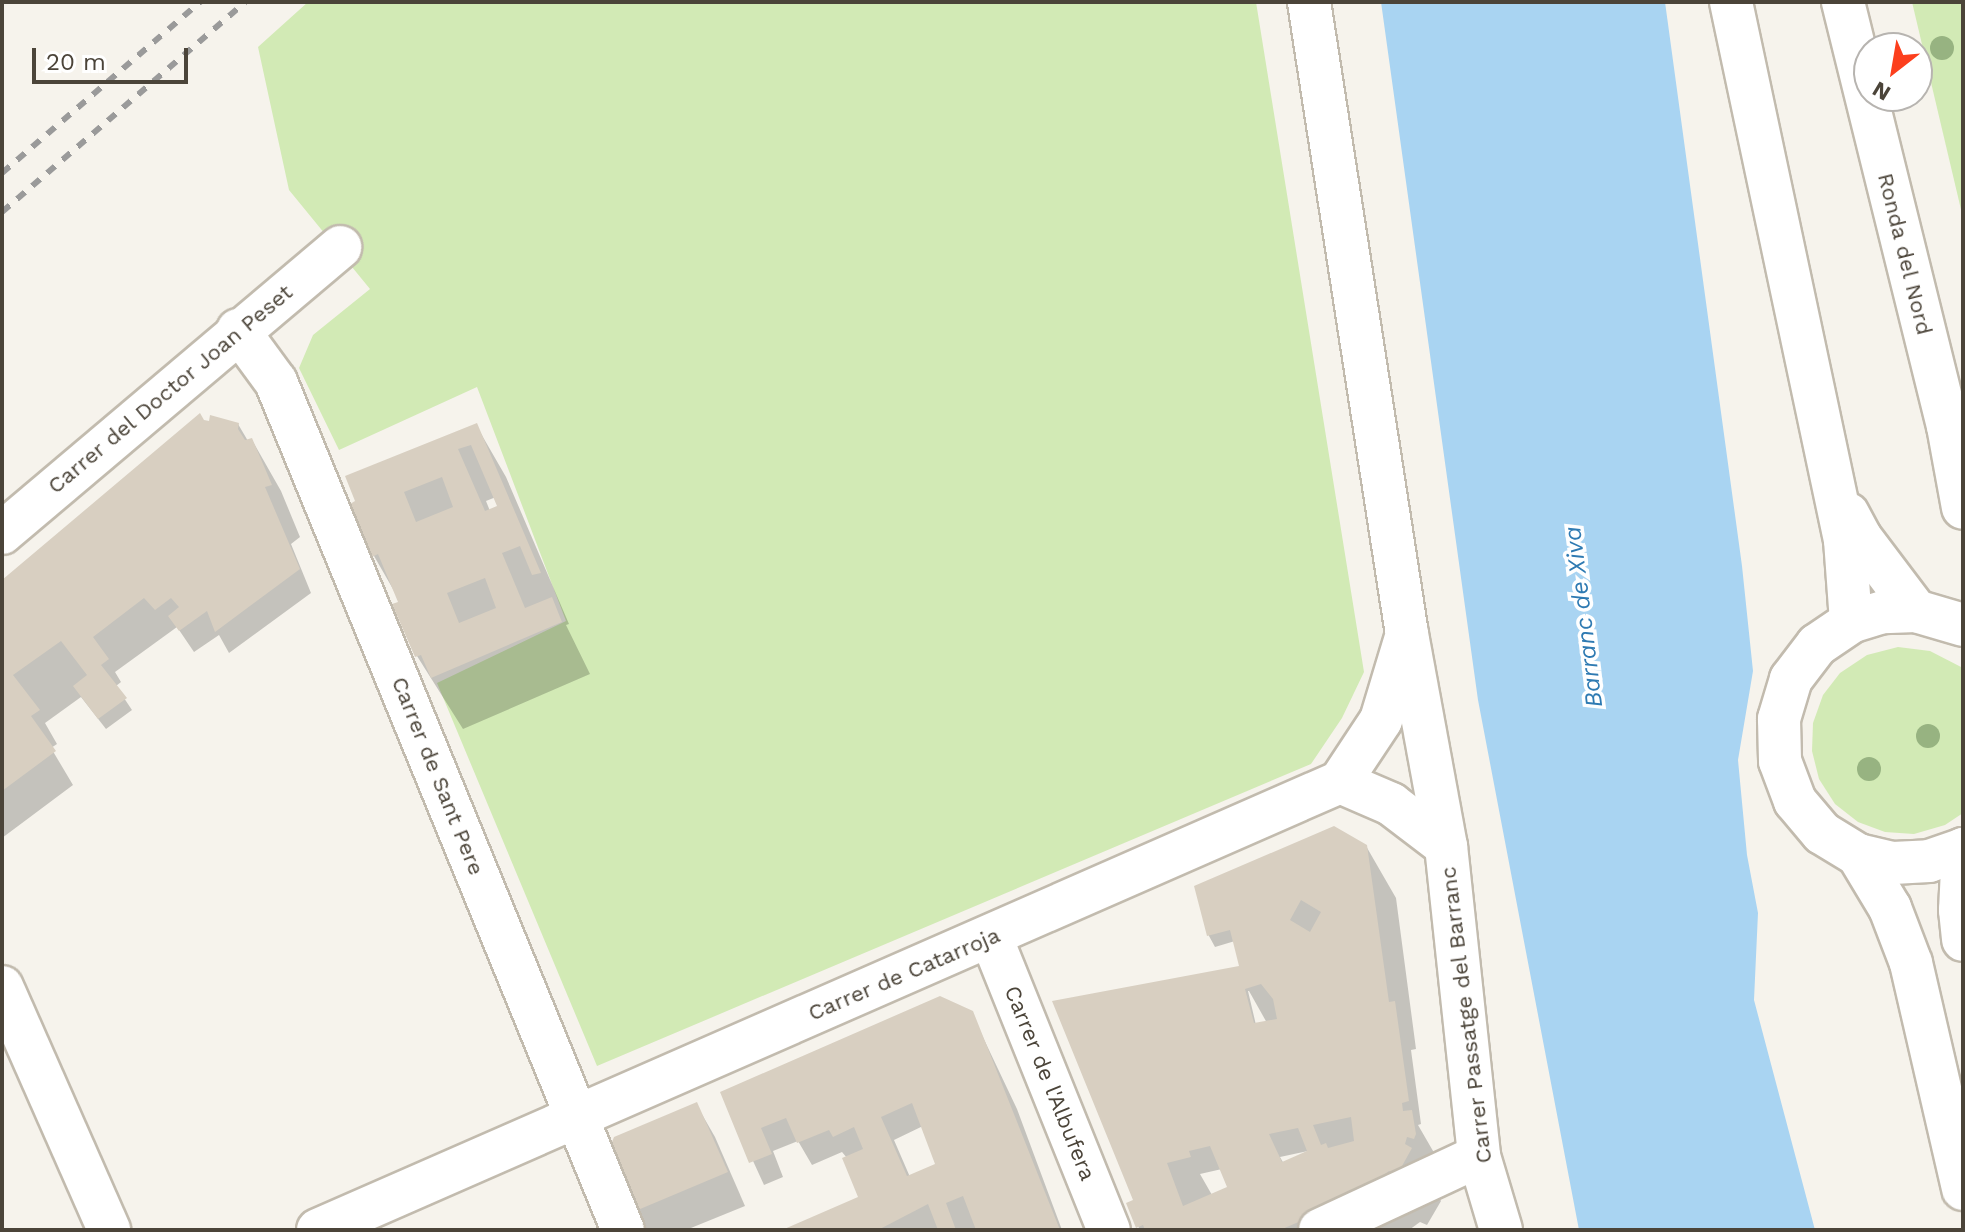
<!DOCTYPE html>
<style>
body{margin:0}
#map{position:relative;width:1965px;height:1232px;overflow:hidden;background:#f6f3ec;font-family:"Work Sans",sans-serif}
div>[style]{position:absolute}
.green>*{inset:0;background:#d2eab5}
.water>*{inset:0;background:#a9d4f2}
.shadow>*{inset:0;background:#0003}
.building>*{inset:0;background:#d8cfc1}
.roads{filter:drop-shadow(2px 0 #c2bbae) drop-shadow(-2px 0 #c2bbae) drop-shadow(0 2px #c2bbae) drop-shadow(0 -2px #c2bbae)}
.minor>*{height:42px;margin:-21px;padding:0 21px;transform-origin:21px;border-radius:21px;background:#fff}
.rail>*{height:6px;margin-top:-3px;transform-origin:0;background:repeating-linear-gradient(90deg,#9a9a9a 0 10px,transparent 0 20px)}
.trees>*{width:24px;height:24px;margin:-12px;border-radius:50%;background:#97b381}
span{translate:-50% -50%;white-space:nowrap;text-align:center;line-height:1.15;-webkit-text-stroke:7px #fff;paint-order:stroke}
.street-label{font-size:22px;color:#4b4439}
.water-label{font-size:24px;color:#2e7ab2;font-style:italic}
.frame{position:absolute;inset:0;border:4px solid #4b4439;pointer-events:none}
.north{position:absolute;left:1853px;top:32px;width:80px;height:80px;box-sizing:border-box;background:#fff;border:2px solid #b7b4b0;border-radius:50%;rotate:211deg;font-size:22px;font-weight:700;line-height:32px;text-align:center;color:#4b4439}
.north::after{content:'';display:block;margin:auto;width:28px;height:36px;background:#fc3f1d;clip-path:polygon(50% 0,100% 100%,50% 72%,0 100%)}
.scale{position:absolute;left:32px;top:48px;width:156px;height:36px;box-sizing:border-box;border:4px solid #4b4439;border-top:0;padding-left:10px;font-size:24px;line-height:28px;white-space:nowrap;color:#4b4439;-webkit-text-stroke:6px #fff;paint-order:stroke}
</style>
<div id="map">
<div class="green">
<i style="clip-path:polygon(308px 2px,1256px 2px,1364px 672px,1342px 718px,1311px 764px,597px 1066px,437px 683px,566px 621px,477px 387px,339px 450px,299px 368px,313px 335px,370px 289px,289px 190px,258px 47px)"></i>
<i style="clip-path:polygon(1912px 2px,1963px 2px,1963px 218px)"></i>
<i style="clip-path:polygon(1898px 647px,1930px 651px,1963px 668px,1963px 813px,1945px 825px,1914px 834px,1885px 832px,1858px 822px,1835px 804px,1819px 779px,1812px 751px,1813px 723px,1823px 695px,1840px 673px,1867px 655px)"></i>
</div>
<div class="water">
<i style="clip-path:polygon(1381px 2px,1665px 2px,1742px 566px,1753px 671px,1738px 760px,1747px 855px,1758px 913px,1754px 1000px,1815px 1230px,1579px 1230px,1478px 700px)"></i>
</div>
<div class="shadow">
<i style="clip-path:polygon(203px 422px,238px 424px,248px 441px,252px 440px,281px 491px,300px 537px,291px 544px,311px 593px,229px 653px,219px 635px,194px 652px,177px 627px,115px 672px,121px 682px,116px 686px,132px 710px,106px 729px,81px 697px,45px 723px,57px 744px,51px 748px,73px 785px,2px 838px,2px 582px)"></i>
<i style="clip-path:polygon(evenodd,476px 425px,506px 477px,569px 624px,566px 625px,590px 674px,463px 729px,417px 656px,395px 605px,401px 603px,374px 556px,352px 505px,476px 425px,496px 497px,500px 507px,490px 511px,486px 501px,496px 497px)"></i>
<i style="clip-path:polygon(evenodd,1366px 846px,1396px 898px,1416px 1049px,1411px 1050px,1421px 1124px,1418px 1125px,1440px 1163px,1435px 1191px,1441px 1201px,1427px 1225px,1420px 1222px,1409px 1230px,1139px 1230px,1135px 1201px,1243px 977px,1235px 941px,1215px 947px,1209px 936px,1196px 887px,1366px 846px,1248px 991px,1249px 991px,1267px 1023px,1256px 1025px,1248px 991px,1366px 846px,1308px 1151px,1284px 1164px,1280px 1157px,1308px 1151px,1366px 846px,1222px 1169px,1230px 1188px,1212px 1195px,1200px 1174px,1222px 1169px)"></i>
<i style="clip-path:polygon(evenodd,971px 1012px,1017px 1109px,1062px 1230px,787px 1230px,860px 1199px,847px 1158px,842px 1152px,812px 1165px,798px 1141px,773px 1151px,783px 1177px,764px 1185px,722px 1093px,971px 1012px,923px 1126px,938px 1165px,910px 1177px,894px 1140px,923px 1126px)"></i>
<i style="clip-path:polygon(696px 1104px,715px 1137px,745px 1206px,686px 1230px,640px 1230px,610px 1152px)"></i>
</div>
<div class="building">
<i style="clip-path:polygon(200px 413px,204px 420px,209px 421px,210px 415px,239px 423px,238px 429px,245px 440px,252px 438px,272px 485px,265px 487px,300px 569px,215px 632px,207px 611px,179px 631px,168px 616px,179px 607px,171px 598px,155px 610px,144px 598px,93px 637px,109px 659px,101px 665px,127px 698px,98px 719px,73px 686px,87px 675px,61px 641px,13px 675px,40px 710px,31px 716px,56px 751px,2px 791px,2px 580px)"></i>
<i style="clip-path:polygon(evenodd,477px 423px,541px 573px,532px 575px,520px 546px,502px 553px,525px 608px,552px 597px,562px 622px,431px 678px,421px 655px,415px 657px,392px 604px,398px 602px,378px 554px,372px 557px,350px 504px,355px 501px,345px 476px,477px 423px,471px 445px,497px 506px,485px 511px,458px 449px,471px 445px,477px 423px,442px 477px,453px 507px,416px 522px,404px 492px,442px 477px,477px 423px,485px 578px,496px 608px,459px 623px,447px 593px,485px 578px)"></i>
<i style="clip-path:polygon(evenodd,1334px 826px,1367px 845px,1389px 1002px,1395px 1001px,1409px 1101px,1402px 1103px,1403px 1111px,1412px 1110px,1416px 1134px,1414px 1139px,1407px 1137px,1405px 1144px,1412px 1148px,1397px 1175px,1389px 1171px,1381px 1177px,1384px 1185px,1280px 1230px,1145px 1230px,1143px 1225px,1136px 1228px,1126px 1203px,1133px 1200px,1052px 1001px,1239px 966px,1230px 930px,1207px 936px,1194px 886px,1334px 826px,1301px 900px,1321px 912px,1310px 932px,1290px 920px,1301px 900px,1334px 826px,1261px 984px,1273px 999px,1277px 1019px,1254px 1023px,1245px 989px,1261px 984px,1334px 826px,1351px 1117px,1354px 1141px,1328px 1148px,1326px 1143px,1321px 1145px,1313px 1125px,1351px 1117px,1334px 826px,1298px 1128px,1307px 1151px,1282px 1162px,1269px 1134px,1298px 1128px,1334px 826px,1210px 1146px,1227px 1187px,1183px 1206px,1167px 1163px,1191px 1157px,1189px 1151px,1210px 1146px)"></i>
<i style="clip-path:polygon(evenodd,940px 996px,973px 1011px,1060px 1230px,976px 1230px,963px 1196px,946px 1203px,956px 1230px,938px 1230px,928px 1204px,878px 1230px,782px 1230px,858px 1197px,842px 1158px,863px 1149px,854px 1127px,833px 1137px,829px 1130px,797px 1143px,786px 1118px,761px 1128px,772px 1154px,749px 1163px,720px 1092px,940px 996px,912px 1103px,935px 1164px,907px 1176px,881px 1117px,912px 1103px)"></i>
<i style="clip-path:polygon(697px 1102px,728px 1172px,633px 1212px,608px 1152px,614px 1137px)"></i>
</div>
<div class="roads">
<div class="minor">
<i style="left:1309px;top:2px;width:640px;rotate:81.19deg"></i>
<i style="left:1407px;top:634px;width:216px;rotate:79.6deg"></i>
<i style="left:1446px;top:846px;width:312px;rotate:83.9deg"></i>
<i style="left:1479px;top:1156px;width:77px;rotate:73.4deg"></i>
<i style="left:1731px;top:2px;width:550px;rotate:78.04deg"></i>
<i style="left:1845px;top:540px;width:82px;rotate:85.8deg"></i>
<i style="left:1843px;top:2px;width:437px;rotate:76.1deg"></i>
<i style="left:1948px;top:426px;width:83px;rotate:79.6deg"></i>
<i style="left:238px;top:330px;width:64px;rotate:53.8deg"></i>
<i style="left:276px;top:382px;width:916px;rotate:67.75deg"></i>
<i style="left:1848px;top:514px;width:26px;rotate:62deg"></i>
<i style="left:1860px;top:537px;width:93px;rotate:52.9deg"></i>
<i style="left:2px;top:533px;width:443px;rotate:-40.2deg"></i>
<i style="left:1963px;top:625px;width:49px;rotate:-163.4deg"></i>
<i style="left:1916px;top:611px;width:33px;rotate:178deg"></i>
<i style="left:1883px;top:612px;width:34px;rotate:163deg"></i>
<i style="left:1851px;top:622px;width:41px;rotate:145.9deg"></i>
<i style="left:1817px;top:645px;width:43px;rotate:127.4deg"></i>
<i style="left:1791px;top:679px;width:42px;rotate:106.7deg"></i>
<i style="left:1779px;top:719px;width:42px;rotate:88.6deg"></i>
<i style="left:1780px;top:761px;width:43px;rotate:69.4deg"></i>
<i style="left:1795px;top:801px;width:42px;rotate:49.8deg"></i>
<i style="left:1822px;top:833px;width:42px;rotate:31.4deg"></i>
<i style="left:1858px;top:855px;width:36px;rotate:13deg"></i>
<i style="left:1893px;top:863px;width:36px;rotate:-3deg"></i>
<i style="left:1929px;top:861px;width:36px;rotate:-19deg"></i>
<i style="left:1340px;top:782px;width:56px;rotate:23.3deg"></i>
<i style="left:1391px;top:804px;width:69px;rotate:37.4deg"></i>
<i style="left:1963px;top:849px;width:61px;rotate:92.8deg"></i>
<i style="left:1960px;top:910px;width:30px;rotate:84deg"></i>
<i style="left:1858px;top:855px;width:62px;rotate:58.9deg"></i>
<i style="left:1890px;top:908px;width:59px;rotate:69.1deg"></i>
<i style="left:1911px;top:963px;width:232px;rotate:77deg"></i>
<i style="left:991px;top:937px;width:316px;rotate:68.1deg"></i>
<i style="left:2px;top:987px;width:266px;rotate:66.2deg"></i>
<i style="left:318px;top:1230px;width:1116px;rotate:-23.67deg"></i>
<i style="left:1340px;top:782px;width:74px;rotate:-56.5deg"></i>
<i style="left:1381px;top:720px;width:90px;rotate:-73.2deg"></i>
<i style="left:1320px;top:1230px;width:175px;rotate:-25deg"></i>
</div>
</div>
<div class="rail">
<i style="left:2px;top:173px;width:262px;rotate:-40.8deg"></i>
<i style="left:2px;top:212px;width:321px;rotate:-40.8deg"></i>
</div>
<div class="trees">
<i style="left:1942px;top:48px"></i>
<i style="left:1928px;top:736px"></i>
<i style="left:1869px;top:769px"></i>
</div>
<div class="street-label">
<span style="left:1905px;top:254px;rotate:76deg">Ronda del Nord</span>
<span style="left:170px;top:389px;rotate:-40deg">Carrer del Doctor Joan Peset</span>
<span style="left:438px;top:776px;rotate:68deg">Carrer de Sant Pere</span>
<span style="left:904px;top:974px;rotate:-23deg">Carrer de Catarroja</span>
<span style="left:1466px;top:1015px;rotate:-97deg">Carrer Passatge del Barranc</span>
<span style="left:1050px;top:1083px;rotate:68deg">Carrer de l'Albufera</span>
</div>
<div class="water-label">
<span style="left:1584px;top:617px;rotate:-97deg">Barranc de Xiva</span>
</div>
<div class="frame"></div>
<div class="north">N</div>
<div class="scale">20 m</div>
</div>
